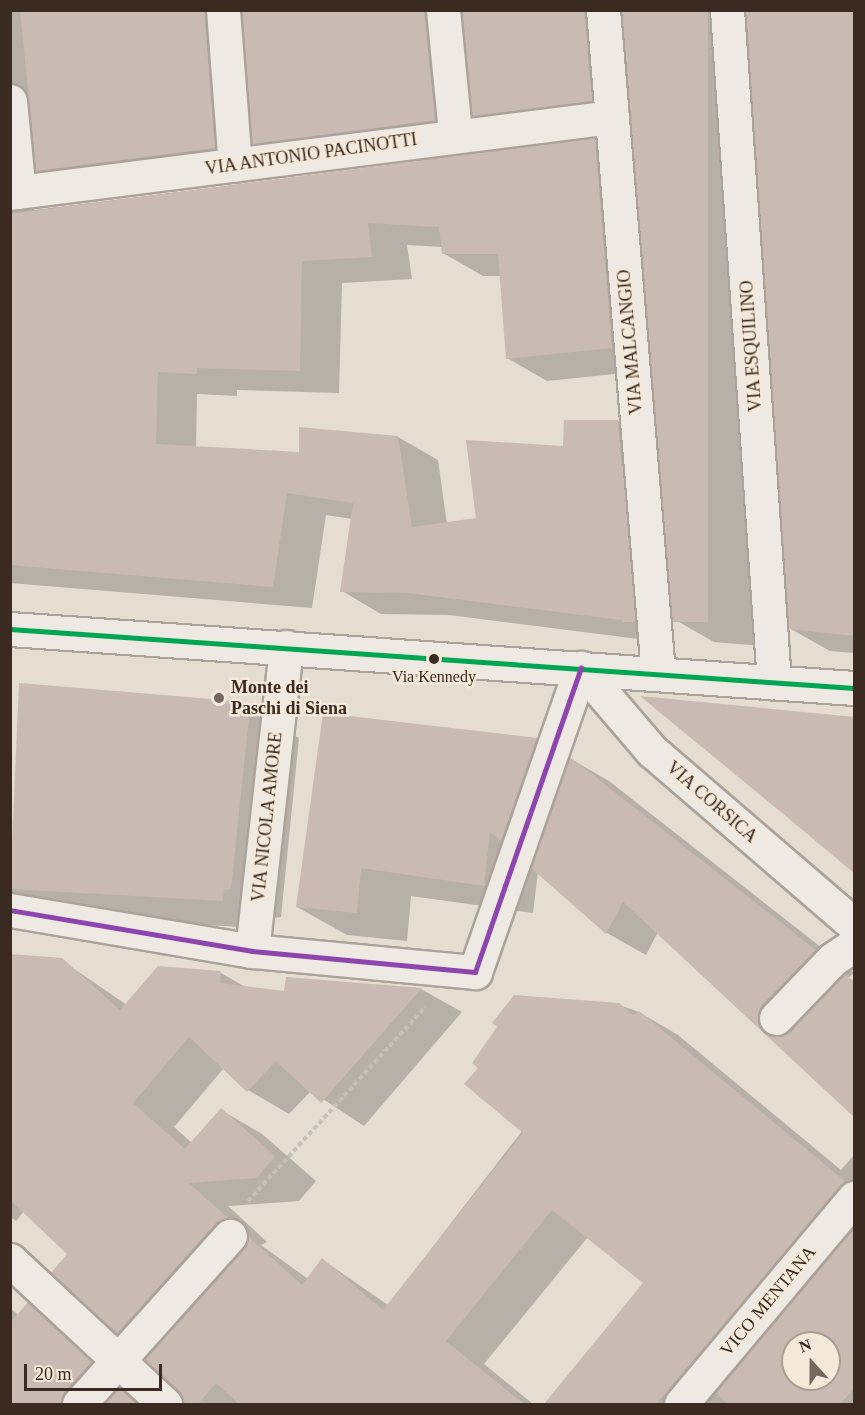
<!DOCTYPE html>
<style>
body{margin:0}
#map{position:relative;width:865px;height:1415px;overflow:hidden;background:#e5dcd2;font-family:Georgia,serif}
div>[style]{position:absolute}
.shadow>*{inset:0;background:#0003}
.building>*{inset:0;background:#c9bab3;transform-origin:0 0}
.path>*{height:4px;margin-top:-2px;transform-origin:0;background:repeating-linear-gradient(90deg,#c6c0ba 0 4.5px,transparent 0 7.5px)}
.roads{filter:drop-shadow(2px 0 #aba29a) drop-shadow(-2px 0 #aba29a) drop-shadow(0 2px #aba29a) drop-shadow(0 -2px #aba29a)}
.minor>*{height:33px;margin:-16.5px;padding:0 16.5px;transform-origin:16.5px;border-radius:16.5px;background:#eee9e3}
.bus-1>*{height:4.5px;margin:-2.25px;padding:0 2.25px;transform-origin:2.25px;border-radius:2.25px;background:#00a651}
.bus-2>*{height:4.5px;margin:-2.25px;padding:0 2.25px;transform-origin:2.25px;border-radius:2.25px;background:#8e44ad}
.dots>*{width:16px;height:16px;translate:-50% -50%;box-sizing:border-box;border:3px solid #f5e9d9;border-radius:50%}
span{translate:-50% -50%;white-space:nowrap;text-align:center;line-height:1.15;-webkit-text-stroke:5px #f5e9d9;paint-order:stroke}
.bus-label{font-size:16px;color:#3b2a21}
.street-label{font-size:18px;color:#3b2a21}
.poi-label{font-size:18px;color:#3b2a21;font-weight:700}
.left{translate:0 -50%;text-align:left}
.frame{position:absolute;inset:0;border:12px solid #3b2a21;pointer-events:none}
.north{position:absolute;left:781px;top:1331px;width:60px;height:60px;box-sizing:border-box;background:#f5e9d9;border:2px solid #ab9d8f;border-radius:50%;rotate:339deg;font-size:16px;font-weight:700;line-height:24px;text-align:center;color:#3b2a21}
.north::after{content:'';display:block;margin:auto;width:21px;height:27px;background:#76685f;clip-path:polygon(50% 0,100% 100%,50% 72%,0 100%)}
.scale{position:absolute;left:24px;top:1364px;width:138px;height:27px;box-sizing:border-box;border:3px solid #3b2a21;border-top:0;padding-left:8px;font-size:18px;line-height:21px;white-space:nowrap;color:#3b2a21;-webkit-text-stroke:4px #f5e9d9;paint-order:stroke}
</style>
<div id="map">
<div class="shadow">
<i style="clip-path:polygon(evenodd,10px 10px,854px 10px,854px 653px,830px 651px,789px 628px,791px 648px,714px 642px,672px 618px,670px 643px,449px 615px,381px 614px,342px 591px,352px 519px,326px 515px,312px 608px,10px 583px,10px 10px,471px 114px,513px 138px,633px 123px,636px 164px,594px 140px,34px 210px,35px 169px,77px 193px,254px 171px,252px 142px,293px 166px,474px 143px,471px 114px,10px 10px,407px 245px,443px 247px,443px 253px,483px 276px,501px 276px,507px 358px,547px 381px,653px 370px,659px 446px,618px 421px,565px 448px,478px 520px,447px 524px,438px 460px,398px 437px,300px 454px,196px 448px,197px 394px,237px 396px,237px 390px,339px 393px,342px 283px,412px 279px,407px 245px)"></i>
<i style="clip-path:polygon(40px 686px,235px 703px,299px 738px,281px 917px,273px 918px,272px 929px,55px 916px,10px 891px,24px 690px)"></i>
<i style="clip-path:polygon(536px 739px,609px 781px,854px 973px,848px 978px,854px 1116px,658px 932px,646px 955px,607px 933px,538px 872px,533px 913px,411px 896px,407px 941px,347px 935px,297px 907px)"></i>
<i style="clip-path:polygon(evenodd,10px 956px,61px 960px,127px 1005px,221px 973px,247px 988px,285px 993px,287px 978px,421px 989px,462px 1012px,364px 1126px,311px 1091px,289px 1114px,248px 1090px,224px 1068px,174px 1127px,192px 1143px,221px 1110px,262px 1134px,316px 1181px,299px 1201px,228px 1206px,267px 1242px,261px 1245px,308px 1279px,323px 1260px,388px 1305px,619px 1005px,639px 1012px,678px 1035px,841px 1170px,854px 1155px,854px 1404px,546px 1404px,645px 1283px,588px 1237px,484px 1364px,533px 1404px,184px 1404px,184px 1397px,146px 1359px,152px 1353px,119px 1333px,119px 1325px,69px 1254px,25px 1210px,16px 1221px,10px 1217px,10px 956px,793px 1343px,829px 1343px,829px 1379px,793px 1379px,793px 1343px)"></i>
<i style="clip-path:polygon(10px 1308px,84px 1369px,92px 1363px,130px 1385px,124px 1392px,146px 1404px,10px 1404px)"></i>
</div>
<div class="building">
<i style="clip-path:polygon(20px 10px,204px 10px,215px 148px,36px 171px)"></i>
<i style="clip-path:polygon(242px 10px,424px 10px,435px 120px,252px 144px)"></i>
<i style="clip-path:polygon(462px 10px,584px 10px,592px 101px,472px 116px)"></i>
<i style="left:622px;top:10px;width:86px;height:612px"></i>
<i style="clip-path:polygon(746px 10px,855px 10px,855px 636px,789px 629px)"></i>
<i style="clip-path:polygon(595px 138px,612px 348px,506px 359px,498px 254px,442px 254px,439px 227px,368px 223px,372px 257px,302px 261px,300px 371px,197px 368px,197px 374px,158px 372px,156px 444px,299px 452px,299px 427px,398px 436px,412px 527px,476px 518px,466px 440px,563px 446px,564px 420px,618px 420px,634px 617px,629px 621px,408px 593px,340px 592px,353px 503px,287px 493px,273px 587px,10px 565px,10px 214px)"></i>
<i style="clip-path:polygon(19px 683px,235px 701px,234px 708px,250px 708px,231px 889px,224px 890px,223px 901px,10px 889px)"></i>
<i style="clip-path:polygon(640px 696px,855px 717px,855px 874px,799px 827px)"></i>
<i style="clip-path:polygon(323px 713px,537px 738px,501px 841px,490px 832px,484px 886px,361px 868px,357px 913px,296px 907px)"></i>
<i style="clip-path:polygon(570px 757px,816px 950px,762px 1005px,758px 1023px,763px 1032px,782px 1036px,844px 974px,855px 982px,855px 1118px,623px 902px,606px 934px,531px 868px)"></i>
<i style="clip-path:polygon(10px 954px,62px 958px,120px 1010px,158px 966px,221px 971px,220px 983px,284px 991px,286px 977px,422px 988px,321px 1103px,276px 1061px,247px 1092px,189px 1037px,133px 1103px,185px 1149px,221px 1108px,275px 1156px,257px 1178px,189px 1183px,228px 1218px,216px 1223px,117px 1334px,51px 1273px,67px 1254px,10px 1200px)"></i>
<i style="clip-path:polygon(514px 995px,619px 1003px,633px 1015px,639px 1011px,846px 1182px,656px 1404px,544px 1404px,643px 1283px,552px 1210px,446px 1341px,524px 1404px,239px 1404px,216px 1383px,198px 1404px,183px 1404px,178px 1390px,144px 1359px,244px 1249px,248px 1236px,302px 1285px,322px 1258px,383px 1310px,523px 1133px,464px 1084px,478px 1068px,472px 1063px,497px 1027px,492px 1023px)"></i>
<i style="clip-path:polygon(evenodd,855px 1227px,855px 1388px,840px 1404px,728px 1404px,715px 1393px,855px 1227px,793px 1343px,829px 1343px,829px 1379px,793px 1379px,793px 1343px)"></i>
<i style="clip-path:polygon(28px 1302px,92px 1362px,65px 1391px,61px 1404px,10px 1404px,10px 1323px)"></i>
<i style="clip-path:polygon(119px 1387px,138px 1404px,104px 1404px)"></i>
</div>
<div class="path">
<i style="left:248px;top:1201px;width:263px;rotate:-47.6deg"></i>
</div>
<div class="roads">
<div class="minor">
<i style="left:223px;top:10px;width:155px;rotate:85.6deg"></i>
<i style="left:443px;top:10px;width:124px;rotate:84.4deg"></i>
<i style="left:603px;top:10px;width:666px;rotate:85.26deg"></i>
<i style="left:727px;top:10px;width:674px;rotate:86deg"></i>
<i style="left:10px;top:101px;width:91px;rotate:84.4deg"></i>
<i style="left:10px;top:193px;width:607px;rotate:-7.2deg"></i>
<i style="left:10px;top:629px;width:846px;rotate:4deg"></i>
<i style="left:581px;top:668px;width:109px;rotate:49.5deg"></i>
<i style="left:652px;top:751px;width:267px;rotate:40.7deg"></i>
<i style="left:10px;top:910px;width:245px;rotate:9.6deg"></i>
<i style="left:252px;top:951px;width:224px;rotate:5.4deg"></i>
<i style="left:475px;top:972px;width:322px;rotate:-70.8deg"></i>
<i style="left:252px;top:951px;width:306px;rotate:-83.6deg"></i>
<i style="left:776px;top:1018px;width:82px;rotate:-46deg"></i>
<i style="left:833px;top:959px;width:25px;rotate:-34deg"></i>
<i style="left:10px;top:1260px;width:212px;rotate:42.9deg"></i>
<i style="left:79px;top:1404px;width:226px;rotate:-48.1deg"></i>
<i style="left:681px;top:1404px;width:269px;rotate:-50deg"></i>
</div>
</div>
<div class="bus-1">
<i style="left:10px;top:629px;width:846px;rotate:4deg"></i>
</div>
<div class="bus-2">
<i style="left:10px;top:910px;width:245px;rotate:9.6deg"></i>
<i style="left:252px;top:951px;width:224px;rotate:5.4deg"></i>
<i style="left:475px;top:972px;width:322px;rotate:-70.8deg"></i>
</div>
<div class="dots">
<i style="left:434px;top:659px;background:#3b2a21"></i>
<i style="left:219px;top:698px;background:#76685f"></i>
</div>
<div class="bus-label">
<span style="left:434px;top:677px">Via Kennedy</span>
</div>
<div class="street-label">
<span style="left:311px;top:154px;rotate:-8deg">VIA ANTONIO PACINOTTI</span>
<span style="left:630px;top:342px;rotate:-95deg">VIA MALCANGIO</span>
<span style="left:751px;top:346px;rotate:-94deg">VIA ESQUILINO</span>
<span style="left:712px;top:802px;rotate:41deg">VIA CORSICA</span>
<span style="left:267px;top:817px;rotate:-84deg">VIA NICOLA AMORE</span>
<span style="left:768px;top:1301px;rotate:-50deg">VICO MENTANA</span>
</div>
<div class="poi-label">
<span class="left" style="left:231px;top:698px">Monte dei<br>Paschi di Siena</span>
</div>
<div class="frame"></div>
<div class="north">N</div>
<div class="scale">20 m</div>
</div>
